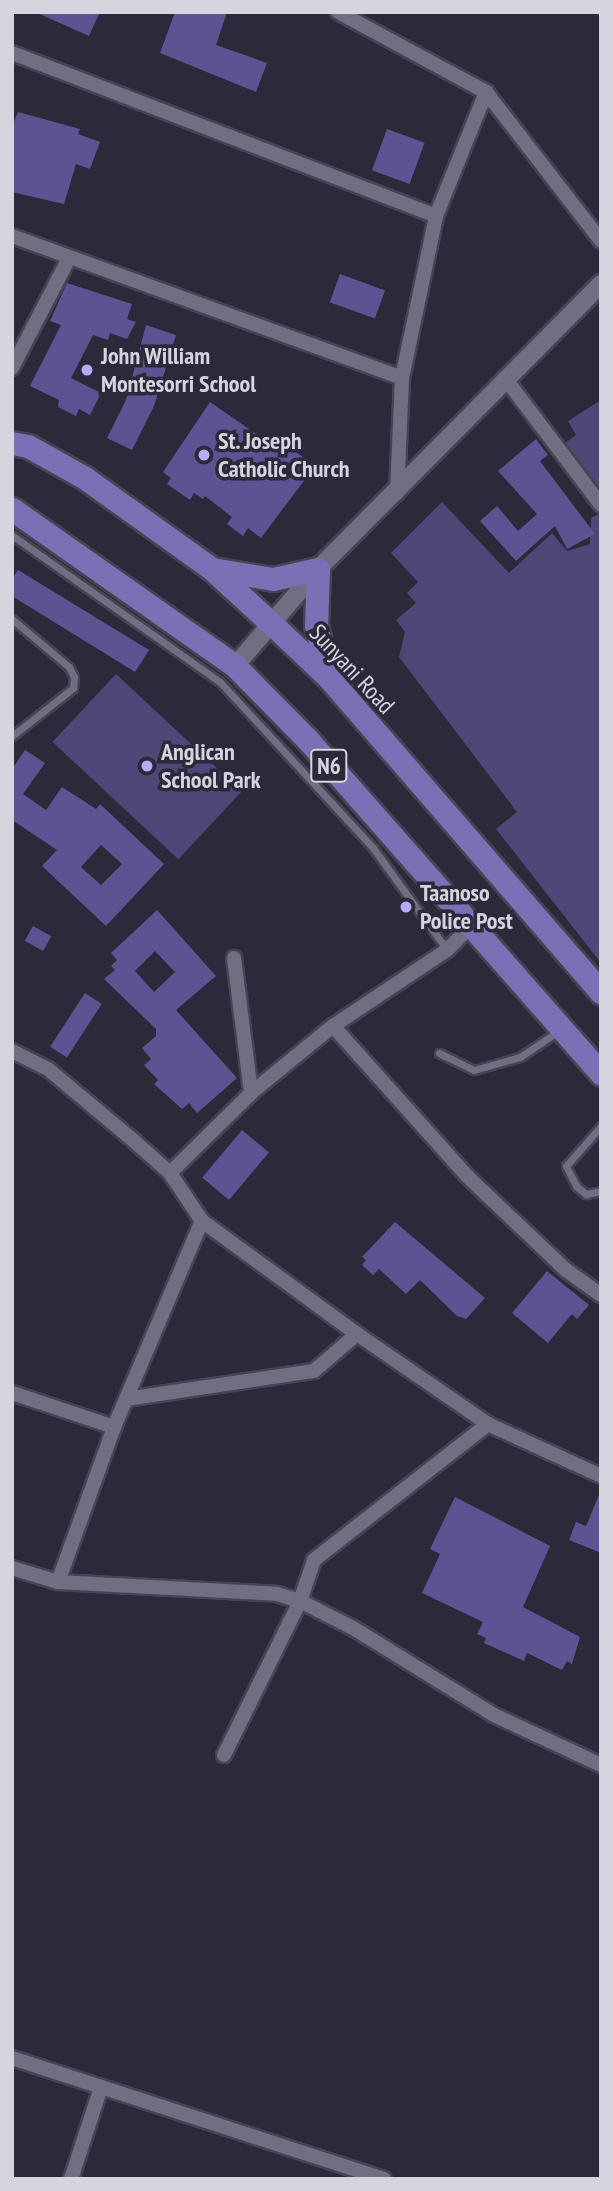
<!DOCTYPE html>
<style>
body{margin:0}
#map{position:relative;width:613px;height:2191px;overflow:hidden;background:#2b293a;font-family:"PT Sans Narrow",sans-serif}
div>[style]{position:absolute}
.green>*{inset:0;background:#4f4778;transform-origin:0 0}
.building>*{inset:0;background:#5e5392;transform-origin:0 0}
.roads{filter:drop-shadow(2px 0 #464452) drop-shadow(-2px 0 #464452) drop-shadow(0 2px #464452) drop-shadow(0 -2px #464452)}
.service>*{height:7px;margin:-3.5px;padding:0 3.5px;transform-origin:3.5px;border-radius:3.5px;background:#706e83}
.minor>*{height:14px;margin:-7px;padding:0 7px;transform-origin:7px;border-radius:7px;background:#706e83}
.tertiary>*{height:18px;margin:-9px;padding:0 9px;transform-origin:9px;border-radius:9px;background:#706e83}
.primary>*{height:23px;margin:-11.5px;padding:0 11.5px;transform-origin:11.5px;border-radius:11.5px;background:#7b6fb5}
.dots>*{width:19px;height:19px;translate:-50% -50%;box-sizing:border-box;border:4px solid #2b293a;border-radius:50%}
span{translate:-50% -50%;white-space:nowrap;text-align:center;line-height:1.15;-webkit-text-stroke:7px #2b293a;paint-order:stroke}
.shield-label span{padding:2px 5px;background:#2b293a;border:2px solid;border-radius:5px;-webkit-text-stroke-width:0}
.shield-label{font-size:23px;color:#d5d4df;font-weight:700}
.poi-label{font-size:24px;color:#d5d4df;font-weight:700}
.left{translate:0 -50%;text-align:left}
.street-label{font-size:24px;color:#d5d4df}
.frame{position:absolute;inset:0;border:14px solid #d5d4df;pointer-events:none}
</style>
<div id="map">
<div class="green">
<i style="clip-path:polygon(601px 400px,601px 495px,564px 444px,576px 435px,568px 421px)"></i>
<i style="clip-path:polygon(442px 502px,509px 573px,552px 533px,567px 551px,590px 544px,591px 518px,601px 513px,601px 963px,496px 829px,517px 812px,399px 657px,405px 632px,396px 620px,416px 603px,407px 593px,418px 582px,391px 553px)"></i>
<i style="left:116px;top:674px;width:172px;height:93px;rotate:43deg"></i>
</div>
<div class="building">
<i style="clip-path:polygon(35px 12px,100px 12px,89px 36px)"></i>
<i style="clip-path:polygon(175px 12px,227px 12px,216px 45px,267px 63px,256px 92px,160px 53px)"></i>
<i style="clip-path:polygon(18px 112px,80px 129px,78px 134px,100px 142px,90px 169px,76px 164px,64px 204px,12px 192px,12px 126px)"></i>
<i style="left:387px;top:129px;width:40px;height:44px;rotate:20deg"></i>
<i style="left:340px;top:274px;width:48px;height:30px;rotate:20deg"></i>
<i style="clip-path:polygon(67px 283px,132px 304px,127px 319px,136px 322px,127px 339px,110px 333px,108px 340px,93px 335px,71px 378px,101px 393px,90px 415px,79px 409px,76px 416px,58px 407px,59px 400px,30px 386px,61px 325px,50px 321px)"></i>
<i style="clip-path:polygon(146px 325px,176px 335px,154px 406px,132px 450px,107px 438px,126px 400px)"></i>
<i style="clip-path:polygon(210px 402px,268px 442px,273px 435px,315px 466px,261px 538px,248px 528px,243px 536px,227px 524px,232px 517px,205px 496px,203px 499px,194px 493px,190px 500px,167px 484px,171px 478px,163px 472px)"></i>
<i style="clip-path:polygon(536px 439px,548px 455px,540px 461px,595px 534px,567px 549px,555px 526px,516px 561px,480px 521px,497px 506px,518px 531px,537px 514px,498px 471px)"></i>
<i style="clip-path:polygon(18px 570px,149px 650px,135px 672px,12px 596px,12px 579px)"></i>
<i style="clip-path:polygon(evenodd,25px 750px,45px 763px,23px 794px,46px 810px,62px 787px,96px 809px,100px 804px,164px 864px,106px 926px,42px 866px,57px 850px,12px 820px,12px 769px,25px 750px,101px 845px,122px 864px,101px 885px,81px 867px,101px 845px)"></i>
<i style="clip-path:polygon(evenodd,157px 910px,216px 976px,176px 1010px,237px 1078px,197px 1113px,189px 1103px,182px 1109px,154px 1084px,158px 1080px,144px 1065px,151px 1059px,142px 1048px,156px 1036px,156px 1029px,104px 979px,115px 970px,111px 966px,117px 960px,111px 953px,157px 910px,155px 951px,175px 972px,154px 992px,135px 971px,155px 951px)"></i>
<i style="left:33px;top:926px;width:21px;height:17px;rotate:29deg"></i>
<i style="left:85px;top:993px;width:20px;height:64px;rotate:33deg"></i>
<i style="left:242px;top:1130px;width:35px;height:62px;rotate:40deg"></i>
<i style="clip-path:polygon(395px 1222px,485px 1298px,466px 1319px,457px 1316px,420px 1280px,406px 1294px,379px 1269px,373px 1275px,362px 1265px,366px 1260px,362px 1257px)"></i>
<i style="clip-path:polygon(547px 1271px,589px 1305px,577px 1319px,572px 1314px,548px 1343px,512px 1313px)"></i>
<i style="clip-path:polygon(601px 1490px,601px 1553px,569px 1540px,576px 1522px,586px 1526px)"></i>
<i style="clip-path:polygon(455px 1497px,550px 1546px,523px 1607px,580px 1637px,572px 1664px,567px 1661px,562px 1670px,527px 1653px,524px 1661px,484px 1643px,486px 1638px,477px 1634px,483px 1622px,422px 1593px,440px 1554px,430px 1549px)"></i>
</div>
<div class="roads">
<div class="service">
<i style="left:13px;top:536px;width:253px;rotate:35.2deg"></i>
<i style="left:220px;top:682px;width:226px;rotate:47.3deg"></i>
<i style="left:373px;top:848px;width:126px;rotate:54deg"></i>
<i style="left:12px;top:619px;width:75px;rotate:40.1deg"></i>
<i style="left:69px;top:667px;width:11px;rotate:63deg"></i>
<i style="left:74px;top:677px;width:11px;rotate:95deg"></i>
<i style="left:73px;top:688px;width:78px;rotate:141.8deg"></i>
<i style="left:439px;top:1053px;width:39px;rotate:26deg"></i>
<i style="left:474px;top:1070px;width:48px;rotate:-15.8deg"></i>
<i style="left:520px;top:1057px;width:48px;rotate:-34deg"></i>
<i style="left:601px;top:1126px;width:53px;rotate:131.2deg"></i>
<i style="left:566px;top:1166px;width:22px;rotate:63deg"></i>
<i style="left:576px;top:1186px;width:13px;rotate:39deg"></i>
<i style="left:586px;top:1194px;width:15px;rotate:-11deg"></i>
</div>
<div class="minor">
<i style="left:338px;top:12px;width:168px;rotate:28.4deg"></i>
<i style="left:486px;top:92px;width:188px;rotate:52.3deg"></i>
<i style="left:12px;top:53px;width:454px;rotate:21deg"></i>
<i style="left:12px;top:236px;width:415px;rotate:20deg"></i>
<i style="left:12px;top:368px;width:124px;rotate:-62.6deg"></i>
<i style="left:505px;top:378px;width:159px;rotate:52.9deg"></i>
<i style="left:397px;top:493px;width:115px;rotate:-87.5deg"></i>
<i style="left:402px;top:378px;width:166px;rotate:-78.1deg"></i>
<i style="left:436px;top:216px;width:134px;rotate:-68deg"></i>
<i style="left:234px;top:958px;width:136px;rotate:82.8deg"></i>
<i style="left:333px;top:1026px;width:203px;rotate:48.2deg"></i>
<i style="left:468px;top:1177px;width:135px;rotate:43.5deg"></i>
<i style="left:566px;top:1270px;width:43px;rotate:35.5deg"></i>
<i style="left:12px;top:1051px;width:40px;rotate:26.6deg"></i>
<i style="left:48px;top:1069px;width:112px;rotate:39.9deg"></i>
<i style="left:134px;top:1141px;width:48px;rotate:41.6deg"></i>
<i style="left:170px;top:1173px;width:58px;rotate:56.3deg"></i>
<i style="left:202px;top:1221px;width:192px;rotate:36.1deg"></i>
<i style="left:357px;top:1334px;width:159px;rotate:34.5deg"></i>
<i style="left:488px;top:1424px;width:124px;rotate:24.7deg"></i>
<i style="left:170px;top:1173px;width:114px;rotate:-44.6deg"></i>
<i style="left:251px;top:1093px;width:106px;rotate:-39.3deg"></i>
<i style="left:333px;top:1026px;width:137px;rotate:-33.7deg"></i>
<i style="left:447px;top:950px;width:33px;rotate:-45deg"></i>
<i style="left:12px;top:1393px;width:108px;rotate:18.4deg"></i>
<i style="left:126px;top:1399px;width:190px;rotate:-8.5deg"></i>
<i style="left:314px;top:1371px;width:57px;rotate:-40.7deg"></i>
<i style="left:12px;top:1568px;width:48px;rotate:16.9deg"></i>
<i style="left:58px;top:1582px;width:219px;rotate:3.1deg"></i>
<i style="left:277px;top:1594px;width:24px;rotate:17deg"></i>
<i style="left:300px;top:1601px;width:59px;rotate:27deg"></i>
<i style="left:353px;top:1628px;width:166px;rotate:31.7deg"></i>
<i style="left:494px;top:1715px;width:118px;rotate:25deg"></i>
<i style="left:58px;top:1582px;width:165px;rotate:-70.1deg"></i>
<i style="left:114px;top:1427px;width:224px;rotate:-66.9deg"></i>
<i style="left:224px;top:1755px;width:172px;rotate:-63.7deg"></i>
<i style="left:300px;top:1601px;width:43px;rotate:-71.1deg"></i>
<i style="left:314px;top:1560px;width:221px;rotate:-38deg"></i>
<i style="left:12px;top:2058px;width:391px;rotate:18deg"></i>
<i style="left:71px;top:2179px;width:97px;rotate:-71.9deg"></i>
</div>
<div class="tertiary">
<i style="left:235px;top:666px;width:128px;rotate:-49.4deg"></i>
<i style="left:318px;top:569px;width:402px;rotate:-45.2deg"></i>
</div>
<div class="primary">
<i style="left:12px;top:443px;width:16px;rotate:11deg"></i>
<i style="left:28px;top:446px;width:65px;rotate:29.3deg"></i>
<i style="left:85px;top:478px;width:156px;rotate:35.6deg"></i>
<i style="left:212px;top:569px;width:83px;rotate:42.6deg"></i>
<i style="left:273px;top:625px;width:76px;rotate:43.4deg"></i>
<i style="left:328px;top:677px;width:417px;rotate:49.1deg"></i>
<i style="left:12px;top:509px;width:273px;rotate:35.1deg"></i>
<i style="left:235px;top:666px;width:104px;rotate:45.4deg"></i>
<i style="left:308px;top:740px;width:444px;rotate:48.7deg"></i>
<i style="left:212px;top:569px;width:62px;rotate:9.3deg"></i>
<i style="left:273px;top:579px;width:46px;rotate:-12.5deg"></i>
<i style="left:318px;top:569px;width:56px;rotate:92deg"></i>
<i style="left:316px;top:625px;width:52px;rotate:76.8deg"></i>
</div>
</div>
<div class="dots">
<i style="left:87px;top:370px;background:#b6abf8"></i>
<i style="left:204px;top:455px;background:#b6abf8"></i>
<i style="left:147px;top:766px;background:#b6abf8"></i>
<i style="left:406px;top:907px;background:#b6abf8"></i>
</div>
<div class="shield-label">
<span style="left:329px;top:766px">N6</span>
</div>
<div class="poi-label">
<span class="left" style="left:101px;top:370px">John William<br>Montesorri School</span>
<span class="left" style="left:218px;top:455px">St. Joseph<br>Catholic Church</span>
<span class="left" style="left:161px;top:766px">Anglican<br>School Park</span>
<span class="left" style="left:420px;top:907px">Taanoso<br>Police Post</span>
</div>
<div class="street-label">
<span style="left:352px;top:669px;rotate:47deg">Sunyani Road</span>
</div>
<div class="frame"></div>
</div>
